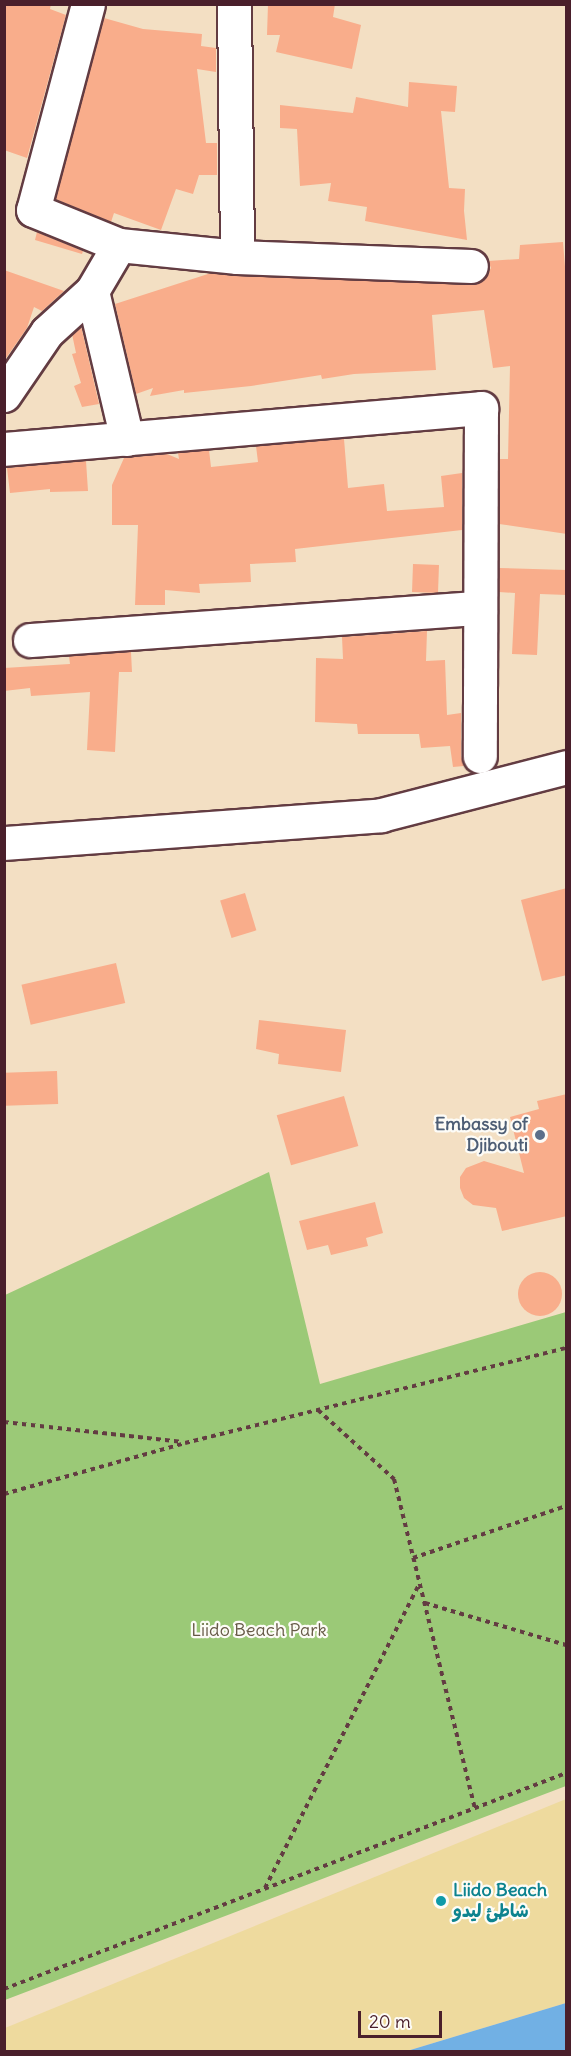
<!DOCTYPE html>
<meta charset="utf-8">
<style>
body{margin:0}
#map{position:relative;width:571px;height:2056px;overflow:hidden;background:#f3dfc3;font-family:Delius,"Playpen Sans Arabic",sans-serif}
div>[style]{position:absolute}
.green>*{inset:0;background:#9bc977}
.sand>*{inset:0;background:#eeda9e}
.water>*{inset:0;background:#71b0e4}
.building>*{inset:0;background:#f9ad8b;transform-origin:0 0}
.round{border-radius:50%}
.path>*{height:4px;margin-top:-2px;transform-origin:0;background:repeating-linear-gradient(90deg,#633c42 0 4.5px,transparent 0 9px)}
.roads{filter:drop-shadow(2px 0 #633c42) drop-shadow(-2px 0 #633c42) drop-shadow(0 2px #633c42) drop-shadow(0 -2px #633c42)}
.minor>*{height:33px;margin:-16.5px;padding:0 16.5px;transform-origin:16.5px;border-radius:16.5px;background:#fff}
.dots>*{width:16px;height:16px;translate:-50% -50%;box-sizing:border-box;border:3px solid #fdfcf7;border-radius:50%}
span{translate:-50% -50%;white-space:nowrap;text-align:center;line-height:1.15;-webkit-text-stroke:4.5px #fdfcf7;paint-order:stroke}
.service-label{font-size:18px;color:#4e5e75;font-weight:700}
.right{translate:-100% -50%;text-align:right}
.park-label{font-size:18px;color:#665a46}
.culture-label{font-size:18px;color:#0d838f;font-weight:700}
.left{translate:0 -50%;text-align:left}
.frame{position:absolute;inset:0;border:6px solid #4a1f2b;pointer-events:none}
.scale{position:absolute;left:358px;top:2011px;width:84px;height:27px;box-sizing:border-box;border:3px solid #4a1f2b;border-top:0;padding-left:8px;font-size:18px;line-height:21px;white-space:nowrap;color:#4a1f2b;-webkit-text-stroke:4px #fdfcf7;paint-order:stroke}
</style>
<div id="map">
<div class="green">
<i style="clip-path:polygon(269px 1172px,320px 1384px,566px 1312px,566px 1786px,5px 2000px,5px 1295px)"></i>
</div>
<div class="sand">
<i style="clip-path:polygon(566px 1799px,566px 2003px,407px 2051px,5px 2052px,5px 2028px)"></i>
</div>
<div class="water">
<i style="clip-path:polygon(566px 2003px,566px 2051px,407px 2051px)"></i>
</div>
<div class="building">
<i style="clip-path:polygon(4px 4px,51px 4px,50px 9px,66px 15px,27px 158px,4px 150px)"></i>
<i style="clip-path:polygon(268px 4px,335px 4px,333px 17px,361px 25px,352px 69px,276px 52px,280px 35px,267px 35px)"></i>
<i style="clip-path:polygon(104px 18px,143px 29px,202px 34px,201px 46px,216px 48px,216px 72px,197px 69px,206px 143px,217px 143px,217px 175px,199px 175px,193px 194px,176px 189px,161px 230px,114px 213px,111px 222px,55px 199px)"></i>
<i style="clip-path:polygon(409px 82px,457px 86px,455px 112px,441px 111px,449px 188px,465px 189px,464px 211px,467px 240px,365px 221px,367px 207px,328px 201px,331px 183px,300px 186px,297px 129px,280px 128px,280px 105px,353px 113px,356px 97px,408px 107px)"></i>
<i style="clip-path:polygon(37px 232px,83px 251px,82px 254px,35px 240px)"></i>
<i style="clip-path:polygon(563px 242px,567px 291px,567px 534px,499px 524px,500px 459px,508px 459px,510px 366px,493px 368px,484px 310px,432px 315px,436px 370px,354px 374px,322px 379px,321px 375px,251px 386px,184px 393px,184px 390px,150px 396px,153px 388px,136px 394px,115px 304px,211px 273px,471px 285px,479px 283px,486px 276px,491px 268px,488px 261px,519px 259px,520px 245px)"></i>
<i style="clip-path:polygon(4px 270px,64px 291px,42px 311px,34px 307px,27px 328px,4px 361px)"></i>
<i style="clip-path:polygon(81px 326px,99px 404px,82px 407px,74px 386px,81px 383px,72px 354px,76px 353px,72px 334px)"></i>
<i style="clip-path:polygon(344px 439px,348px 488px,384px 484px,387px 511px,444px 507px,441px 476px,462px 473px,462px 530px,295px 549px,296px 562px,250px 564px,251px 582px,199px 584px,200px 593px,165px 590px,165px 605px,135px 605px,138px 525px,112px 525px,112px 485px,124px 458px,167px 454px,179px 459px,178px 453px,209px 450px,211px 467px,258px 462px,256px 446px)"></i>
<i style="clip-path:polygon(86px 461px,88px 491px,50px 492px,50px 489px,10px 493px,7px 468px)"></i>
<i style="left:413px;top:564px;width:26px;height:28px;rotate:2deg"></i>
<i style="clip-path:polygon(499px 568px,567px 570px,567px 595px,540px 594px,537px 655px,512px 654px,515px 593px,499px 592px)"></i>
<i style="clip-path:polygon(427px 631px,426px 661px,445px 660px,447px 715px,461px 713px,461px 756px,464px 766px,453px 767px,450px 746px,421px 748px,419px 734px,358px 734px,357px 724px,315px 722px,316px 658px,343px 659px,342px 637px)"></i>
<i style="clip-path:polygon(131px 652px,132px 672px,119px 672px,115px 752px,87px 750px,90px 692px,31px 696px,30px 688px,4px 691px,4px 668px,70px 664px,69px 656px)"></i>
<i style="clip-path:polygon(567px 888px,567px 975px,542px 981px,521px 900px)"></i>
<i style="left:245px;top:893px;width:39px;height:26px;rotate:73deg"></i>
<i style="left:116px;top:963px;width:41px;height:97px;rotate:77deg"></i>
<i style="clip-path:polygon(259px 1020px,346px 1030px,341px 1072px,278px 1064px,279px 1054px,256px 1049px)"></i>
<i style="left:57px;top:1071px;width:33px;height:53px;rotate:88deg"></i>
<i style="clip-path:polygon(567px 1094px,567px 1216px,502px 1231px,496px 1208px,473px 1205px,464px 1198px,460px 1188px,460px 1177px,466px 1168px,484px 1161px,524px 1173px,510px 1117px,539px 1109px,537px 1101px)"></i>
<i style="left:344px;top:1096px;width:52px;height:70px;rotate:74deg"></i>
<i style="clip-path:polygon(375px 1202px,383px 1233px,366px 1238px,368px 1246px,331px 1255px,328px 1245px,307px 1250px,299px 1221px)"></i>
<i class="round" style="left:518px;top:1272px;width:44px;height:44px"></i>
</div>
<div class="path">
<i style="left:318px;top:1410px;width:103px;rotate:42.2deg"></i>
<i style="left:394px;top:1479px;width:339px;rotate:76.2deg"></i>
<i style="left:4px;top:1422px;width:180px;rotate:6.4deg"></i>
<i style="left:4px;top:1494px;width:188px;rotate:-15.7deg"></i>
<i style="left:185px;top:1443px;width:393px;rotate:-14deg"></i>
<i style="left:413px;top:1558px;width:162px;rotate:-18.8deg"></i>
<i style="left:425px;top:1603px;width:147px;rotate:16.6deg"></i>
<i style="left:265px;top:1888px;width:341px;rotate:-63.1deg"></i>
<i style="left:4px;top:1989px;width:602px;rotate:-21.02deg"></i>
</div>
<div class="roads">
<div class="minor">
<i style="left:88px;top:4px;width:213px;rotate:104.9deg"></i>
<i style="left:33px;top:210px;width:93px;rotate:22.1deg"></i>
<i style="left:119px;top:245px;width:119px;rotate:5.8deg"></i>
<i style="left:237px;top:257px;width:234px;rotate:2.2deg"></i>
<i style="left:234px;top:4px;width:253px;rotate:89.3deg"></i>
<i style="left:92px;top:291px;width:53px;rotate:-59.6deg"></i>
<i style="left:4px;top:395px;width:76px;rotate:-55.7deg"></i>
<i style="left:47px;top:332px;width:61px;rotate:-42.3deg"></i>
<i style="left:92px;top:291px;width:152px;rotate:76.7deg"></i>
<i style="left:4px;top:449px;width:479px;rotate:-4.9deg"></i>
<i style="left:481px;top:408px;width:348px;rotate:90.2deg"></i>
<i style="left:30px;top:640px;width:451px;rotate:-4.1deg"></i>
<i style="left:4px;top:843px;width:378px;rotate:-4.2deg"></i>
<i style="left:381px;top:815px;width:191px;rotate:-14.5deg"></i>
</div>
</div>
<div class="dots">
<i style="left:540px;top:1135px;background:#5c6f8a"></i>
<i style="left:441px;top:1901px;background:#0f9aa8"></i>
</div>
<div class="service-label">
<span class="right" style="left:528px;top:1135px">Embassy of<br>Djibouti</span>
</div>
<div class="park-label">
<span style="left:259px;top:1630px">Liido Beach Park</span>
</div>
<div class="culture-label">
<span class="left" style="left:453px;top:1901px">Liido Beach<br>شاطئ ليدو</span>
</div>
<div class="frame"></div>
<div class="scale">20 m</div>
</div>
